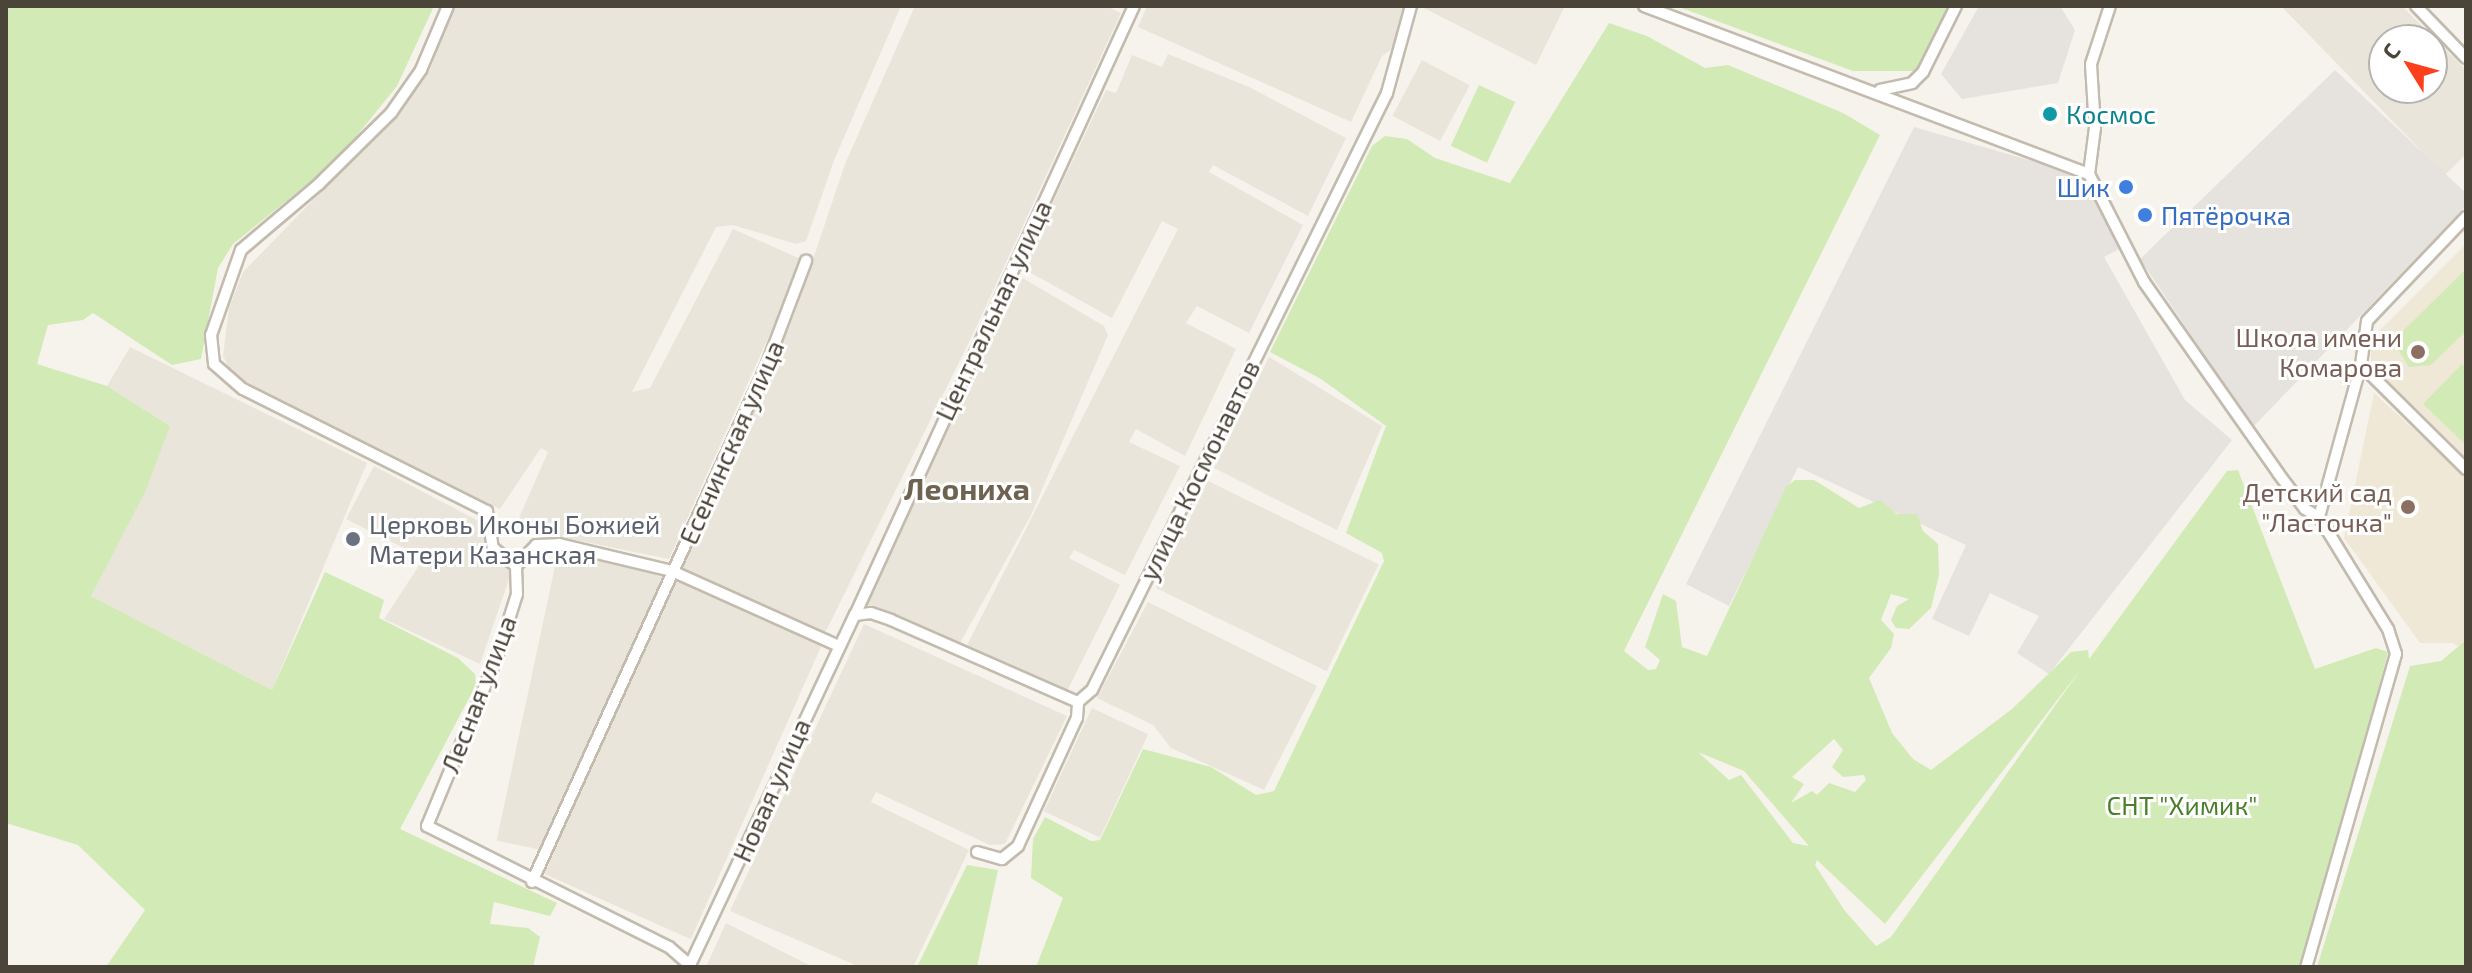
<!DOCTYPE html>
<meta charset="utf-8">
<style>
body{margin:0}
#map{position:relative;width:2472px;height:973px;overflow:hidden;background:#f6f3ec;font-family:"Exo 2",sans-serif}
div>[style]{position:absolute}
.residential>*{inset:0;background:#eae5da;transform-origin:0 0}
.industrial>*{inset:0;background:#e6e2dd}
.education>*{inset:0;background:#efe8d6}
.green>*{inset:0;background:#d2eab5;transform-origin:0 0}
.roads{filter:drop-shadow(2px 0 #c2bbae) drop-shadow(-2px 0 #c2bbae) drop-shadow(0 2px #c2bbae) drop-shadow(0 -2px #c2bbae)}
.minor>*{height:10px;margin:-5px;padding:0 5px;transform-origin:5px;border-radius:5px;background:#fff}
.dots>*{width:22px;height:22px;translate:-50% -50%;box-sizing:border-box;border:4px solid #fff;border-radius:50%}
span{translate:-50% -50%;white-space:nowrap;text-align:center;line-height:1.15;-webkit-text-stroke:6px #fff;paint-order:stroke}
.culture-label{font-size:26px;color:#0d838f}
.left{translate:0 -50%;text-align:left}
.shop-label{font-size:26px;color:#366cbe}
.right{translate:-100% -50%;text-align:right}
.street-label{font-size:26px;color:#4b4439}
.education-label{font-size:26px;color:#785e54}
.worship-label{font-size:26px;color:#5b616d}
.park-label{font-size:26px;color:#4a7f2a}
.quarter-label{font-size:30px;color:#6e6250;font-weight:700}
.frame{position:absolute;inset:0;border:8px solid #4b4439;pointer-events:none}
.north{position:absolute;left:2368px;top:24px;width:80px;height:80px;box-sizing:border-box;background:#fff;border:2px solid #b7b4b0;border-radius:50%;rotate:307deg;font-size:22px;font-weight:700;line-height:32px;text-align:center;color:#4b4439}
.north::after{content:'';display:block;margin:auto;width:28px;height:36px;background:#fc3f1d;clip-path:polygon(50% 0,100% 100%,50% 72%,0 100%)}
</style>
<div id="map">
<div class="residential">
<i style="clip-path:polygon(454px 6px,901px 6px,835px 158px,806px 241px,796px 244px,733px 225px,716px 227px,632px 392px,650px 388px,733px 229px,803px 260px,669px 559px,561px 537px,519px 518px,548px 452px,541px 448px,500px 509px,359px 444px,247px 382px,230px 370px,223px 356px,229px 308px,243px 272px,391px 120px,430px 70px)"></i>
<i style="clip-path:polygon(915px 6px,1106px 6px,1121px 13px,973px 334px,823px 637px,680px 571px,795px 313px,845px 164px)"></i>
<i style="clip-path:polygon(1147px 6px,1406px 6px,1396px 46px,1382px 56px,1351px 122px,1138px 27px)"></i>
<i style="clip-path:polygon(1420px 6px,1565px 6px,1536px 65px)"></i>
<i style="clip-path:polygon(evenodd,2281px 6px,2402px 6px,2466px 70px,2466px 154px,2445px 175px,2281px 6px,2384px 40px,2432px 40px,2432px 88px,2384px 88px,2384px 40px)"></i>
<i style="clip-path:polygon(1168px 54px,1249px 87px,1346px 138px,1308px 216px,1213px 165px,1209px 172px,1303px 225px,1249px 333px,1197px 306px,1186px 323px,1236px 349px,1185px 456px,1136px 429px,1129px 442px,1180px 466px,1125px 575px,1074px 550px,1069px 558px,1120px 585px,1066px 693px,967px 645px,1178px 229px,1162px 221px,1112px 318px,1022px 268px,1106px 90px,1116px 93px,1132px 55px,1162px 67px)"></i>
<i style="left:1422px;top:60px;width:54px;height:63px;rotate:28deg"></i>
<i style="clip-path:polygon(1021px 277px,1104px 326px,1108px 335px,1031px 515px,960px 643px,866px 604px,870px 597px,864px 594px)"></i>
<i style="clip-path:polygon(130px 347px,367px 463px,272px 690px,91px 596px,170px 426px,107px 386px)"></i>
<i style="clip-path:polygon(1269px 357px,1382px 426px,1337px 530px,1214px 468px)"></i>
<i style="clip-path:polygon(374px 466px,488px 526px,491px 552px,511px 573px,480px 664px,384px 619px,424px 558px,346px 519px)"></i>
<i style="left:1208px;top:481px;width:190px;height:119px;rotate:26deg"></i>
<i style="left:558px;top:552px;width:106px;height:295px;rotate:12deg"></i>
<i style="left:676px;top:579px;width:160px;height:323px;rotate:24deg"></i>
<i style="clip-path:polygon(1148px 602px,1317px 686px,1264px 790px,1171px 748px,1153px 725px,1097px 698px)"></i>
<i style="clip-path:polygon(864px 624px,1067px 716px,1005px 844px,990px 845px,876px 792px,871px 802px,969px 850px,913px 967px,860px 967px,730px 911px)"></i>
<i style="left:1092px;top:708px;width:62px;height:114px;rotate:25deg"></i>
<i style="clip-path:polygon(726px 923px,813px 967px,706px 967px)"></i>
</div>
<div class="industrial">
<i style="clip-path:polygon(1979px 6px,2060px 6px,2075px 30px,2058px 83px,1962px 99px,1941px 74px)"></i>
<i style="clip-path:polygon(2335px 70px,2466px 193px,2466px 206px,2253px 427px,2140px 259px)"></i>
<i style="clip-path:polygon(1914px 127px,2057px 168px,2093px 188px,2121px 248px,2104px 257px,2185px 400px,2232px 440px,2049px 674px,2017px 653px,2039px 616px,1990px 593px,1969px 636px,1932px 619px,1966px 545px,1798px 467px,1729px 606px,1686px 584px)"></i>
</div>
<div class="education">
<i style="clip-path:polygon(2466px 244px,2466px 457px,2371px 364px,2371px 339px)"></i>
<i style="clip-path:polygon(2374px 393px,2466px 477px,2466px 650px,2452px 643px,2420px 643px,2344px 538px)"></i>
</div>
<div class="green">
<i style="clip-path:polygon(6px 6px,434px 6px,397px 86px,338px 159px,233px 244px,218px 268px,201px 359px,172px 365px,93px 313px,83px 320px,48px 325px,37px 364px,107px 386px,170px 426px,146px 490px,91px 596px,272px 690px,325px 572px,384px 600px,379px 618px,458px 658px,475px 674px,476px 685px,400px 829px,557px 903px,550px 916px,494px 902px,490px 924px,528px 928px,540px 937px,533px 967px,106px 967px,145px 910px,78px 845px,6px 823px)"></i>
<i style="clip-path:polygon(1676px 6px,1949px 6px,1916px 71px,1853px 71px)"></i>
<i style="clip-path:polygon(evenodd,1609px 23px,1647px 36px,1705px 68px,1728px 65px,1843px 113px,1880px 135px,1624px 651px,1648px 670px,1656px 669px,1660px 660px,1645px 647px,1663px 594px,1676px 601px,1682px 647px,1707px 656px,1786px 487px,1795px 480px,1814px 480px,1859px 508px,1880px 500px,1897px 514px,1917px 514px,1923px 531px,1938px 544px,1939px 575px,1931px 608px,1909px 629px,1896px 628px,1891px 620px,1897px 606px,1909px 599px,1891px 594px,1881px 620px,1894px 634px,1891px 648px,1869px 678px,1892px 733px,1913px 759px,1931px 770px,2012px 709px,2071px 652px,2088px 650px,2089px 659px,2227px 471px,2238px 470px,2315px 669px,2376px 648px,2388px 652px,2333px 861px,2299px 967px,1036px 967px,1063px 898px,1031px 878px,1033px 839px,1045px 817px,1091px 841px,1100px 840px,1143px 749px,1211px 767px,1256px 795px,1274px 791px,1384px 561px,1382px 553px,1346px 533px,1386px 426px,1321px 379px,1270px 352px,1372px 146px,1385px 136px,1407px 139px,1435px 158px,1510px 183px,1609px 23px,2081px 669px,1891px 937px,1876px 946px,1845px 911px,1815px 865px,1817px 860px,1885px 924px,2081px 669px,1609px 23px,1834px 739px,1843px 750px,1832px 767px,1843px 777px,1864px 775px,1866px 780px,1855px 792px,1829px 783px,1817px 795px,1812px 791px,1791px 803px,1804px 784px,1792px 777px,1834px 739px,1609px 23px,1698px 752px,1744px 771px,1809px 846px,1793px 843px,1741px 775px,1729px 780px,1698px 752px)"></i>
<i style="left:1479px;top:85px;width:40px;height:67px;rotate:25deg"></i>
<i style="clip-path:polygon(2466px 269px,2466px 331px,2431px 365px,2409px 367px,2396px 346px,2402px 332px)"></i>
<i style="clip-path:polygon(2462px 364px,2466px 368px,2466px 445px,2423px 404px)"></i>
<i style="clip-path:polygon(2466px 640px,2466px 967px,2317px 967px,2410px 666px,2441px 661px)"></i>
<i style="clip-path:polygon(967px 865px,998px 870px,977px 967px,917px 967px)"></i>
</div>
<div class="roads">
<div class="minor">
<i style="left:448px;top:6px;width:69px;rotate:112.9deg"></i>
<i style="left:421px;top:70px;width:52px;rotate:124.9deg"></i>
<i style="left:391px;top:113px;width:101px;rotate:135.4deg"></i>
<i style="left:319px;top:184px;width:102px;rotate:139.8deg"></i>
<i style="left:241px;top:250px;width:90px;rotate:109.4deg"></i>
<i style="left:211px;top:335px;width:29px;rotate:84deg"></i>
<i style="left:214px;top:364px;width:38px;rotate:41deg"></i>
<i style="left:243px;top:389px;width:273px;rotate:26.6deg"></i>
<i style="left:487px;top:511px;width:37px;rotate:81deg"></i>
<i style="left:493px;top:548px;width:29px;rotate:38deg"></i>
<i style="left:1644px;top:6px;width:476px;rotate:20.7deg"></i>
<i style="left:2089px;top:174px;width:121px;rotate:63deg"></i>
<i style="left:2144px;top:282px;width:233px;rotate:54.9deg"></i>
<i style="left:2278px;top:473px;width:45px;rotate:53.1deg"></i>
<i style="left:2305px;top:509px;width:16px;rotate:30deg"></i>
<i style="left:2319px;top:517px;width:132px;rotate:58.4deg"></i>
<i style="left:2388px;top:629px;width:26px;rotate:72deg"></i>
<i style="left:2396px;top:654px;width:326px;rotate:106deg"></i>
<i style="left:2416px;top:6px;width:72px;rotate:46.1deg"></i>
<i style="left:1880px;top:90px;width:33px;rotate:-12deg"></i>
<i style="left:1912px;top:83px;width:16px;rotate:-45deg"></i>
<i style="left:1923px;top:72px;width:74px;rotate:-63.4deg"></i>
<i style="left:2089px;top:174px;width:46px;rotate:-82.6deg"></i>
<i style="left:2095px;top:128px;width:64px;rotate:-93.6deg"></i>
<i style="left:2091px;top:64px;width:61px;rotate:-71.9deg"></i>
<i style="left:2361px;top:365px;width:148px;rotate:44.7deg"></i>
<i style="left:2319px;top:517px;width:158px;rotate:-74.6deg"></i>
<i style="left:2361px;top:365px;width:44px;rotate:-82.2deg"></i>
<i style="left:2367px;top:321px;width:144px;rotate:-46.4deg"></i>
<i style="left:516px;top:566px;width:28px;rotate:88deg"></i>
<i style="left:517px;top:594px;width:66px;rotate:107.6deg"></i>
<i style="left:497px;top:657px;width:183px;rotate:112.5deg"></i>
<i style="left:427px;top:826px;width:271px;rotate:26.6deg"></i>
<i style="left:669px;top:947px;width:28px;rotate:41deg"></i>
<i style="left:516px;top:566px;width:29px;rotate:-46deg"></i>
<i style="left:536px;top:545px;width:23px;rotate:-2deg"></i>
<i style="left:559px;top:544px;width:116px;rotate:13.4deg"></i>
<i style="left:672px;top:571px;width:181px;rotate:24.2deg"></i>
<i style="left:855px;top:615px;width:670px;rotate:-65.39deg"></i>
<i style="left:855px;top:615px;width:16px;rotate:-7deg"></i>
<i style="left:871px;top:613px;width:21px;rotate:19deg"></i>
<i style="left:891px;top:620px;width:204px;rotate:23.7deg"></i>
<i style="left:1078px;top:702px;width:18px;rotate:-41deg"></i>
<i style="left:1092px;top:690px;width:666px;rotate:-63.7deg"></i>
<i style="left:1387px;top:93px;width:90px;rotate:-74.6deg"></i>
<i style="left:977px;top:852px;width:26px;rotate:16deg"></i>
<i style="left:1002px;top:859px;width:21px;rotate:-39deg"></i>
<i style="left:1018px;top:846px;width:141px;rotate:-65.3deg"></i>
<i style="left:1077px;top:718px;width:16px;rotate:-86deg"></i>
<i style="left:532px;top:882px;width:563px;rotate:-65.57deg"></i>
<i style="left:765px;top:369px;width:116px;rotate:-69.2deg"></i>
<i style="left:689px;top:967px;width:389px;rotate:-64.8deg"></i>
</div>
</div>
<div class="dots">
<i style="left:2050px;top:114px;background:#0f9aa8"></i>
<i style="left:2126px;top:187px;background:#3f7fe0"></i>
<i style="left:2145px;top:215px;background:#3f7fe0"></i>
<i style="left:2418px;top:352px;background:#8d6e63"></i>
<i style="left:2408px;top:507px;background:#8d6e63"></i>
<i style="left:353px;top:539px;background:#6b7280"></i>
</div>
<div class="culture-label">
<span class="left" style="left:2066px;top:114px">Космос</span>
</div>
<div class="shop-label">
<span class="right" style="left:2110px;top:187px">Шик</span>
<span class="left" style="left:2161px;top:215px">Пятёрочка</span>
</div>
<div class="street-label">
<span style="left:993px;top:310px;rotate:-65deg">Центральная улица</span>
<span style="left:731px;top:442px;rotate:-66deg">Есенинская улица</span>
<span style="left:1199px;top:470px;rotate:-64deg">улица Космонавтов</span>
<span style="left:478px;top:694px;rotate:-69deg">Лесная улица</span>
<span style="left:771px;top:790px;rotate:-66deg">Новая улица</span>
</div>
<div class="education-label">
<span class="right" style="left:2402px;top:352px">Школа имени<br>Комарова</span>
<span class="right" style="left:2392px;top:507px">Детский сад<br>"Ласточка"</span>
</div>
<div class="worship-label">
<span class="left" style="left:369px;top:539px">Церковь Иконы Божией<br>Матери Казанская</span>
</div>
<div class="park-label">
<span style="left:2182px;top:805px">СНТ "Химик"</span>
</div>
<div class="quarter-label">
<span style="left:967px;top:488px">Леониха</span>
</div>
<div class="frame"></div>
<div class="north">С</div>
</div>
